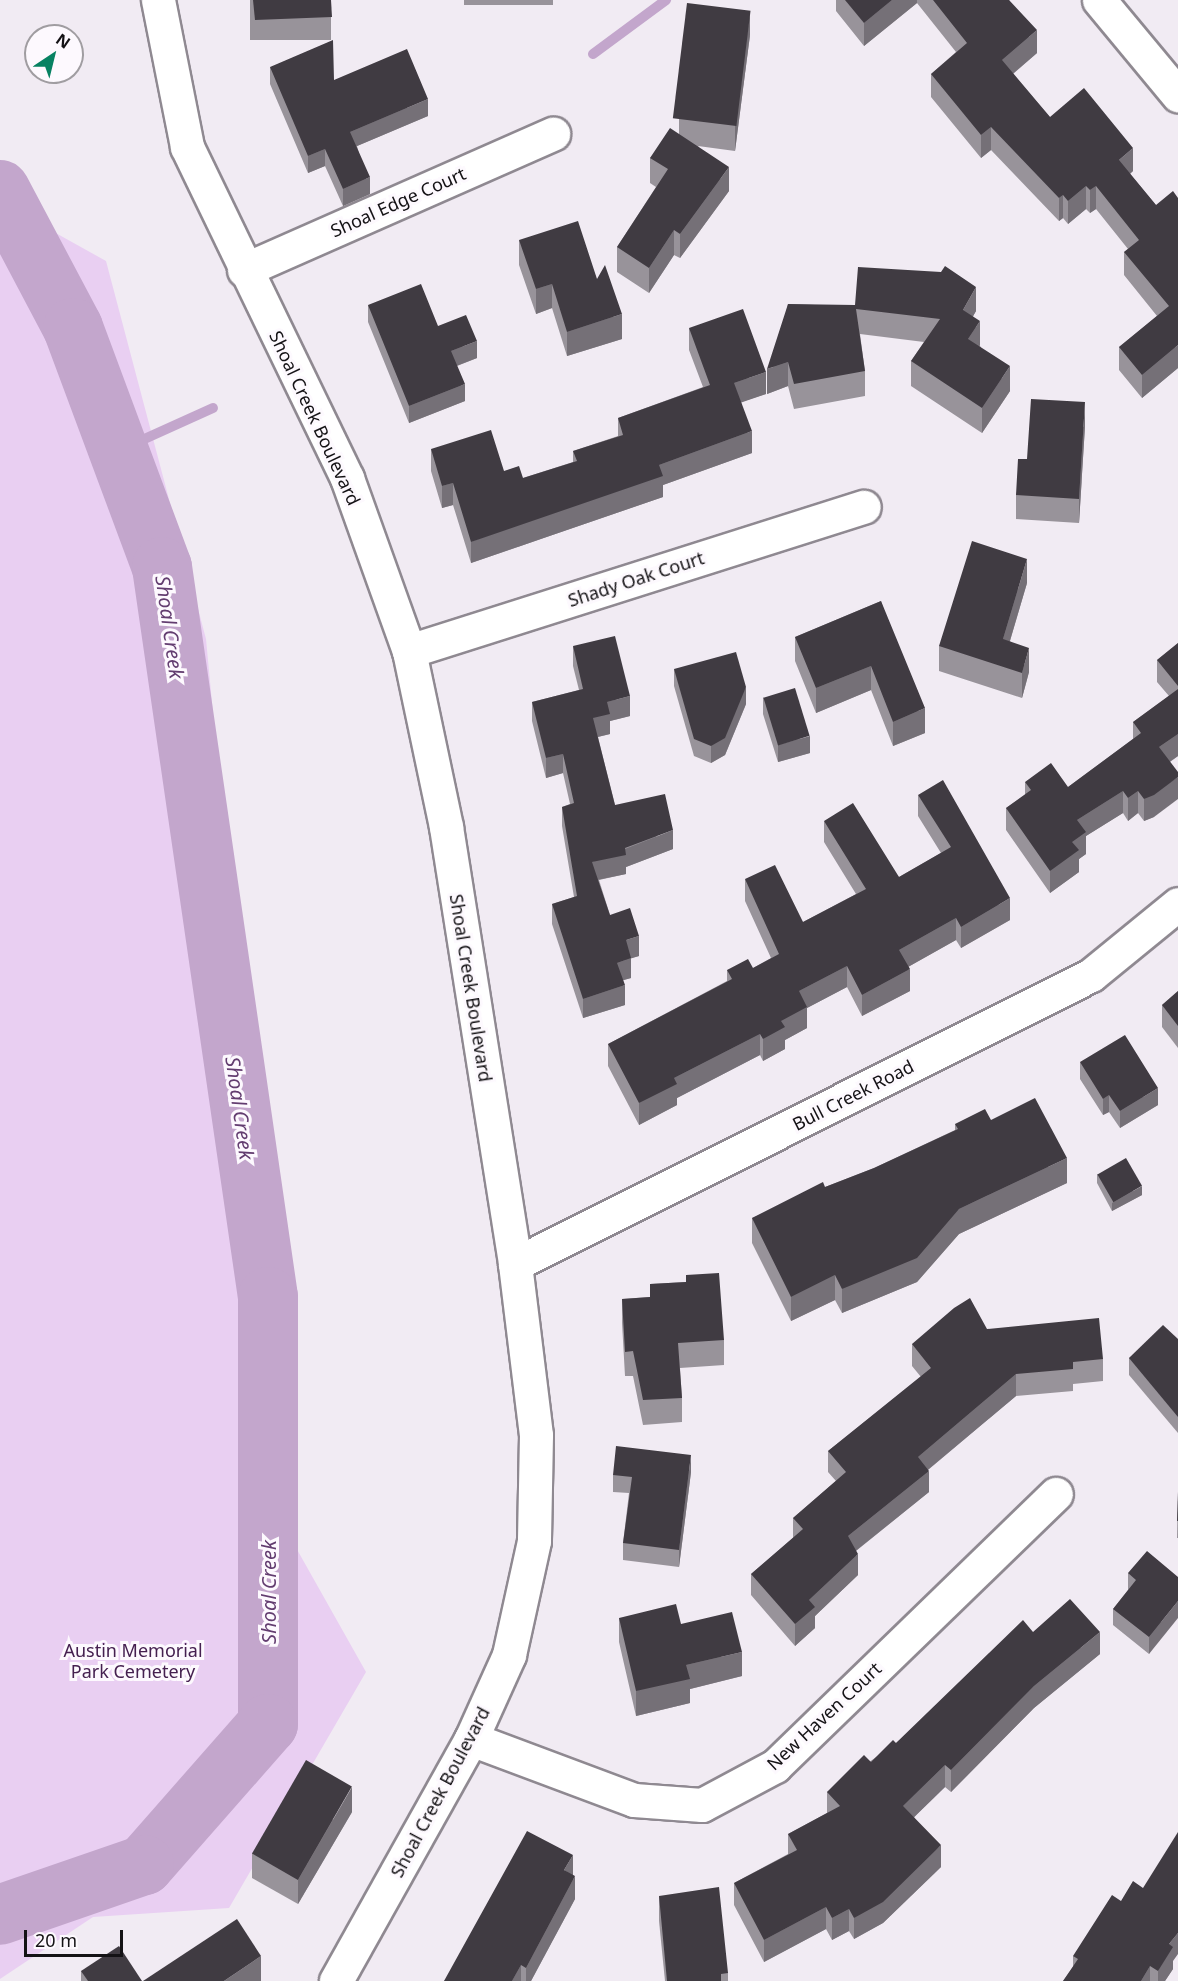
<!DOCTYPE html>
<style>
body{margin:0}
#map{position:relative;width:1178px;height:1981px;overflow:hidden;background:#f1ebf3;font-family:"Noto Sans",sans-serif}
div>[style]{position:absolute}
.green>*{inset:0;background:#e9cff2}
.stream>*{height:10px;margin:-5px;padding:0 5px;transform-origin:5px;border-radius:5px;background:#c3a6cc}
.river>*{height:60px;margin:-30px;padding:0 30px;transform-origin:30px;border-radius:30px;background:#c3a6cc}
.roads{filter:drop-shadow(2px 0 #8f8991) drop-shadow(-2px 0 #8f8991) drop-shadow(0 2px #8f8991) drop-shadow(0 -2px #8f8991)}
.minor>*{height:33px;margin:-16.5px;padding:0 16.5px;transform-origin:16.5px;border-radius:16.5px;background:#fff}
.tertiary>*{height:33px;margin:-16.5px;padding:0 16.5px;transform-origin:16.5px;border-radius:16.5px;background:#fff}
.wall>*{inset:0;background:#98939a;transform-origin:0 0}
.shaded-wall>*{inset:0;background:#757077}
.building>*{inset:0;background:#403b42;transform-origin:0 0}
span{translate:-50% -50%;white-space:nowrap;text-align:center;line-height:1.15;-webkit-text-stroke:6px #fdf9fe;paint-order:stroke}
.street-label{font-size:18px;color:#141215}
.park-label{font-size:18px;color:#452050}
.water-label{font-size:20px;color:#633d70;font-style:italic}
.north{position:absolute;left:24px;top:24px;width:60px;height:60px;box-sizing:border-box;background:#fdf9fe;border:2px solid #a09da1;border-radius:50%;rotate:35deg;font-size:16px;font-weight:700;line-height:24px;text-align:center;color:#141215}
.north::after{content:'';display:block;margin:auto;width:21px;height:27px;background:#078262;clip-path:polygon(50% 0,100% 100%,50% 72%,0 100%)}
.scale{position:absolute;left:24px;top:1930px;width:99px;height:27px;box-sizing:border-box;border:3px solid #141215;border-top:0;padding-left:8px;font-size:18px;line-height:21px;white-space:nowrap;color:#141215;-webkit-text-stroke:4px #fdf9fe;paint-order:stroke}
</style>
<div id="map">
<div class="green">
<i style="clip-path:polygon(0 202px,106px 261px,206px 639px,268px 1297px,268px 1498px,366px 1672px,229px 1908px,93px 1917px,0 1979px)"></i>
</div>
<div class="stream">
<i style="left:593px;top:54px;width:91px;rotate:-36.5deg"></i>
<i style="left:120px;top:450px;width:102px;rotate:-24.3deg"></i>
</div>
<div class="river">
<i style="left:0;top:190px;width:156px;rotate:62.1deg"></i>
<i style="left:73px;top:328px;width:255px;rotate:69.6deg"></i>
<i style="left:162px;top:567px;width:738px;rotate:81.74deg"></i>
<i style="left:268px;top:1297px;width:427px;rotate:90deg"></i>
<i style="left:268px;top:1724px;width:188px;rotate:131.3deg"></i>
<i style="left:144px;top:1865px;width:152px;rotate:160.9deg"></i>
</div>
<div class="roads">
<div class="minor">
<i style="left:1099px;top:0;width:124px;rotate:50.3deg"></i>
<i style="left:244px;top:270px;width:338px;rotate:-23.8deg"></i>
<i style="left:409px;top:651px;width:477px;rotate:-17.6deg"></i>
<i style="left:515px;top:1264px;width:644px;rotate:-26.64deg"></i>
<i style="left:1091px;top:975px;width:112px;rotate:-39.2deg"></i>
<i style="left:471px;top:1739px;width:174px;rotate:20.5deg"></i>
<i style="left:634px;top:1800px;width:68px;rotate:4.2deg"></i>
<i style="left:702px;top:1805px;width:83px;rotate:-28.1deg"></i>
<i style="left:775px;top:1766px;width:391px;rotate:-44.1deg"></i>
</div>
<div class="tertiary">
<i style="left:158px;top:0;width:150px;rotate:78.8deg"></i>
<i style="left:187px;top:147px;width:368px;rotate:64.2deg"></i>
<i style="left:347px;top:478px;width:184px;rotate:70.3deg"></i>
<i style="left:409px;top:651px;width:180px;rotate:78.1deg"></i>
<i style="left:446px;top:827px;width:442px;rotate:81deg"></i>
<i style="left:515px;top:1264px;width:172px;rotate:83deg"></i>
<i style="left:536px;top:1435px;width:106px;rotate:91.1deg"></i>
<i style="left:534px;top:1541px;width:117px;rotate:102.4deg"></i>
<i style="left:509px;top:1655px;width:92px;rotate:114.3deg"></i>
<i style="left:471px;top:1739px;width:277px;rotate:119.2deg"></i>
</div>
</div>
<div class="wall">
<i style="left:250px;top:0;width:81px;height:40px"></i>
<i style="left:464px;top:0;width:89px;height:5px"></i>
<i style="clip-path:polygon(836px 0,1009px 0,1037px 53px,1013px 74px,1050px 117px,1133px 171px,1130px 174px,1156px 205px,1178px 368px,1142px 398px,1119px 370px,1119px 347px,1157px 316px,1124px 275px,1124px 252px,1128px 249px,1096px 209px,1090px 213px,1086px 209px,1068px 224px,1063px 218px,1059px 221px,991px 150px,981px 158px,931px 97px,931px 74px,956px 52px,917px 3px,864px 46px,836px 11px)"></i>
<i style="clip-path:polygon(750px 35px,735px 151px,698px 146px,729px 191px,680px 258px,674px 255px,649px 293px,617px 272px,617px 247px,656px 187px,650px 183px,650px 158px,679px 134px,679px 119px)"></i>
<i style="clip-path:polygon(270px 67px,334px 80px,428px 116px,357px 146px,370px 194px,343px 206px,325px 166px,308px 173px,270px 84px)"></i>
<i style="clip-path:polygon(519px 240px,597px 279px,622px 339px,567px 356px,552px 308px,536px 314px,519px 265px)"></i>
<i style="clip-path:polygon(788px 304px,976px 311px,973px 316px,980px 346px,1010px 391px,982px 433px,911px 386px,911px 361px,924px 342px,860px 334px,865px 371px,865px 396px,794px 409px,788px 386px,767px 394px)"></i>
<i style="clip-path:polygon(368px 305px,438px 326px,477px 358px,457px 366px,465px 401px,409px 423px,368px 322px)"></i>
<i style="clip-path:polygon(689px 328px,766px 394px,741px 402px,752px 453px,663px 485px,663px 497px,471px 563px,453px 505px,442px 508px,431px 471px,431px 449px,504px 471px,523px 478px,573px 462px,573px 451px,618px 436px,618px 418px,703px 387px,689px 350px)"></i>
<i style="clip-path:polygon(1085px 426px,1079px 523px,1016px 519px,1016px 495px,1027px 459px)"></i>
<i style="clip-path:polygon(1027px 583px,1010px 641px,1029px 672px,1022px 698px,939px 671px,939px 646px)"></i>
<i style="clip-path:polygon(881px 601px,925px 733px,893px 746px,871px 690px,816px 713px,795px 661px,795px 637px)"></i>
<i style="clip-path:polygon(1178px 643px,1178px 756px,1170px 762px,1154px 817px,1144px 821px,1138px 813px,1128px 821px,1123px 813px,1086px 836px,1086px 854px,1079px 859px,1079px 872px,1050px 893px,1006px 830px,1006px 808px,1025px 795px,1025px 782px,1068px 787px,1133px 739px,1133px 722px,1169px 696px,1157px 682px,1157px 660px)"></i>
<i style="clip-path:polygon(573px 646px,630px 716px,610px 721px,610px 734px,598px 737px,615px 805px,673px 849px,626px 867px,626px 874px,599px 880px,610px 915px,639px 956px,631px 958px,631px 978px,623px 980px,625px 1005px,583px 1018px,552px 924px,552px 904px,574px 897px,562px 826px,562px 807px,570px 804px,563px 773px,546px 778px,532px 721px,532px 702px,579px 690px,573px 666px)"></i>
<i style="clip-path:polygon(674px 669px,746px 704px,725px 755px,711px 763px,694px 756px,674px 686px)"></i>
<i style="clip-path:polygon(763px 697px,810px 753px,778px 762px,763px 714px)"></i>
<i style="clip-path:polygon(918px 795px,1010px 920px,961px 948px,956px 940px,908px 967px,910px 991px,862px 1016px,847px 987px,807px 1008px,807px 1028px,785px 1040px,785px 1049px,763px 1061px,760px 1055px,677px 1098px,677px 1105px,639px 1125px,608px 1066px,608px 1044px,727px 981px,727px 970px,753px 968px,771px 958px,745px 901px,745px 879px,803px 922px,856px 894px,824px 842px,824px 821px,899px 877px,941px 853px,918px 816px)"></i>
<i style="clip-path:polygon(1178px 991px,1178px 1048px,1162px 1027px,1162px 1005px)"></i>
<i style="clip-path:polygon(1080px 1062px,1158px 1105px,1120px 1128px,1109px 1112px,1103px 1115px,1080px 1079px)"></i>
<i style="clip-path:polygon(991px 1120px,1067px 1183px,959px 1234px,917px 1282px,842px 1313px,835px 1300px,791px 1321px,752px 1243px,752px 1218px,825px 1187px,874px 1168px,955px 1130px,955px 1124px)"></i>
<i style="clip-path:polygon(1097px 1174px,1142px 1195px,1112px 1211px,1097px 1183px)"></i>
<i style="clip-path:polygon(686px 1275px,724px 1340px,724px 1365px,680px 1368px,682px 1398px,682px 1422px,643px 1425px,633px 1376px,625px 1376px,622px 1323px,622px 1299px,650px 1297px,650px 1284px,686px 1282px)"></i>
<i style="clip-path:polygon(987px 1329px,1103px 1359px,1103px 1381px,1073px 1384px,1073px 1391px,1016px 1396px,928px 1470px,929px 1492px,856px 1551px,858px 1575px,815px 1616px,815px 1628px,795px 1646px,751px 1595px,751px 1574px,793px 1538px,793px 1518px,836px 1481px,828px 1472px,828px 1451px,921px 1377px,912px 1366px,912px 1344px)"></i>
<i style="clip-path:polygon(1178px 1339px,1178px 1433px,1129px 1375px,1129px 1358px)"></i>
<i style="clip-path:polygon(691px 1472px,679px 1567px,623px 1560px,623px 1543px,629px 1493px,613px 1492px,613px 1475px)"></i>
<i style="clip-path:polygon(1178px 1492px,1178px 1538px,1177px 1538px)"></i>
<i style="clip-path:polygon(1128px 1573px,1178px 1577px,1149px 1654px,1113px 1625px,1113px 1609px,1128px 1590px)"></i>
<i style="clip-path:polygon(619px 1618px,681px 1624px,742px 1676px,690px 1689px,690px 1703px,636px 1716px,619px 1642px)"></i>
<i style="clip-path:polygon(1033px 1632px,1100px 1654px,1034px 1708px,951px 1792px,945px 1787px,914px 1817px,941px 1867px,883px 1923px,854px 1939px,849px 1931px,832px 1940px,826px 1929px,764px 1962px,734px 1905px,734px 1883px,788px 1854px,788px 1834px,827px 1813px,827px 1792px,896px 1743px)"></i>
<i style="clip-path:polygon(352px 1812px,298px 1904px,252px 1878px,252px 1853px)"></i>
<i style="clip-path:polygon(573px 1875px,575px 1899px,531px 1981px,444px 1981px)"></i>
<i style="clip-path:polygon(659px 1896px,728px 1973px,728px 1981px,665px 1981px,659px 1921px)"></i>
<i style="clip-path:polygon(1073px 1956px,1173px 1961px,1173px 1969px,1165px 1981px,1063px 1981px,1073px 1967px)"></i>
<i style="clip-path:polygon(81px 1971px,142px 1981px,81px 1981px)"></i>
</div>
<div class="shaded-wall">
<i style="clip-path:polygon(892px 0,917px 0,917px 3px,864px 46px,864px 23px)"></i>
<i style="clip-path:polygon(750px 11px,750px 35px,735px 151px,735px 126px)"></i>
<i style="clip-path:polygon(1037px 30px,1037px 53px,1002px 83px,1002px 60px)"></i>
<i style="clip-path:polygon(428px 99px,428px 116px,350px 149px,350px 132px)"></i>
<i style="clip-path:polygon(991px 127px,991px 150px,981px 158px,981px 135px)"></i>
<i style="clip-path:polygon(1133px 148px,1133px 171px,1119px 183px,1119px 160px)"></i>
<i style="clip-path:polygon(325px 149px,325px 166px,308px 173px,308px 156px)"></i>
<i style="clip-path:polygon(729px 167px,729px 191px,680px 258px,680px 234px)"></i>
<i style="clip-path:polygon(370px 177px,370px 194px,343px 206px,343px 189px)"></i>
<i style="clip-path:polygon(1086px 186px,1086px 209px,1068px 224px,1068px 201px)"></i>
<i style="clip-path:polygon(1096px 186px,1096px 209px,1090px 213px,1090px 190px)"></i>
<i style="clip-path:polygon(1063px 195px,1063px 218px,1059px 221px,1059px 198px)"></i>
<i style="clip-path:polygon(674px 230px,674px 255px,649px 293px,649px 268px)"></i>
<i style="clip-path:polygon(552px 284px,552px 308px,536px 314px,536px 289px)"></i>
<i style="clip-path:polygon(976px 287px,976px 311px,963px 334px,963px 310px)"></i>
<i style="clip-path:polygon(622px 314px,622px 339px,567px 356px,567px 332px)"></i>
<i style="clip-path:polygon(980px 321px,980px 345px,968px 363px,968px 339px)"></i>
<i style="clip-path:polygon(477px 341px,477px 358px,451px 368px,451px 351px)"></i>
<i style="clip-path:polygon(1178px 345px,1178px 368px,1142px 398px,1142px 375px)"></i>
<i style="clip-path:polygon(788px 362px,788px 386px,767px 394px,767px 369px)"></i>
<i style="clip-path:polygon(1010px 366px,1010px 391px,982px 433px,982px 408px)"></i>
<i style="clip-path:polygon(766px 372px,766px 394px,734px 405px,734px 383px)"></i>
<i style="clip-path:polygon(465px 384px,465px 401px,409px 423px,409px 406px)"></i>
<i style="clip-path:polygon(1085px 402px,1085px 426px,1079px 523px,1079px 499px)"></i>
<i style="clip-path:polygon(752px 431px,752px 453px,663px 485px,663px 497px,471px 563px,471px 542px,659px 465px)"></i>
<i style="clip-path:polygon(453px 483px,453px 505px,442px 508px,442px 486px)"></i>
<i style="clip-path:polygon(1027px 559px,1027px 583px,1003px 664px,1003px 639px)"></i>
<i style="clip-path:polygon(1029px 648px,1029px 672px,1022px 698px,1022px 673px)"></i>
<i style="clip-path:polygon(871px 666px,871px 690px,816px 713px,816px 688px)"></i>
<i style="clip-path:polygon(746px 687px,746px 704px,725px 755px,711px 763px,711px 746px)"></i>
<i style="clip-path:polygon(630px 696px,630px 716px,610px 721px,610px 734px,593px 738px,593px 718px,607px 702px)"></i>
<i style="clip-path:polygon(925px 708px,925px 733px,893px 746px,893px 722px)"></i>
<i style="clip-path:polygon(1178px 734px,1178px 756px,1159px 769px,1159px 747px)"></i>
<i style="clip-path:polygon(810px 736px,810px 753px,778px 762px,778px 745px)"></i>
<i style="clip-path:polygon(563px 754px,563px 773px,546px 778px,546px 758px)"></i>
<i style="clip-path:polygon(1178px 777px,1178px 799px,1154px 817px,1144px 821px,1144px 799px)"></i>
<i style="clip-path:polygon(1123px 791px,1123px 813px,1086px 836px,1086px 854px,1079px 859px,1079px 872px,1050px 893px,1050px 871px,1072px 842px,1077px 820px)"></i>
<i style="clip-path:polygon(1138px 791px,1138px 813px,1128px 821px,1128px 798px)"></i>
<i style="clip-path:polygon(673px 830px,673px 849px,626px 867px,626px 874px,592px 881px,592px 862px)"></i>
<i style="clip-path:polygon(1010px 898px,1010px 920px,961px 948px,961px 927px)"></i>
<i style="clip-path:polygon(956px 918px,956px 940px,899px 972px,899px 950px)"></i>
<i style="clip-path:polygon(639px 936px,639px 956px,626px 960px,626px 940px)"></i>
<i style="clip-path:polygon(631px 958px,631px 978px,617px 982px,617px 963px)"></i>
<i style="clip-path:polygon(847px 966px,847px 987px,807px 1008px,807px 1028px,785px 1040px,785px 1049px,763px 1061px,763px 1039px,781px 1021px,799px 991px)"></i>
<i style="clip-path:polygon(910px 969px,910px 991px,862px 1016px,862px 995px)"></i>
<i style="clip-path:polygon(625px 985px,625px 1005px,583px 1018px,583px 999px)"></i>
<i style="clip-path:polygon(760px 1034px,760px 1055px,677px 1098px,677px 1105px,639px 1125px,639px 1103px,674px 1078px)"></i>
<i style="clip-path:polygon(1158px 1088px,1158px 1105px,1120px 1128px,1120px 1111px)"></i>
<i style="clip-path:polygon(1109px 1095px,1109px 1112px,1103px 1115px,1103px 1099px)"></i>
<i style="clip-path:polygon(1067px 1158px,1067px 1183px,959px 1234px,917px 1282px,842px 1313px,842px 1289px,959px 1209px)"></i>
<i style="clip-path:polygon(1142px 1186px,1142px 1195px,1112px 1211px,1112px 1203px)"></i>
<i style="clip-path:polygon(835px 1275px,835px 1300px,791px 1321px,791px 1297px)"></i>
<i style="clip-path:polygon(1016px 1374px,1016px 1396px,918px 1478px,918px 1457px)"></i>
<i style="clip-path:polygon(691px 1455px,691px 1472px,679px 1567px,679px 1550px)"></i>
<i style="clip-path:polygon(929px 1471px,929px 1492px,848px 1557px,848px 1536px)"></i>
<i style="clip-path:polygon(858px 1554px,858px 1575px,815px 1616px,815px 1628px,795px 1646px,795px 1624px,809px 1600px)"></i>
<i style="clip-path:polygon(1178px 1601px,1178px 1618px,1149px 1654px,1149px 1637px)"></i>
<i style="clip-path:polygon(1100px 1632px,1100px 1654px,1034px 1708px,951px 1792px,951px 1770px,1034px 1686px)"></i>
<i style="clip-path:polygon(742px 1652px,742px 1676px,690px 1689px,690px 1703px,636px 1716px,636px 1691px,686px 1665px)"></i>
<i style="clip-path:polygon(945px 1765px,945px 1787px,903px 1828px,903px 1806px)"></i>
<i style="clip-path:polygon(352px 1787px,352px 1812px,298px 1904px,298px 1880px)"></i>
<i style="clip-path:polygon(941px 1845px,941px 1867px,883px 1923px,854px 1939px,854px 1918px)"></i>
<i style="clip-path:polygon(573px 1855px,573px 1877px,564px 1870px)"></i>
<i style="clip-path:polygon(575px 1876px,575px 1899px,531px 1981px,526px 1981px,526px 1968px)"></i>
<i style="clip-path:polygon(826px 1907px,826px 1929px,764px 1962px,764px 1940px)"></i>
<i style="clip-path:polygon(849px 1909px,849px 1931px,832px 1940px,832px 1918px)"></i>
<i style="clip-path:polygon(1178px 1933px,1178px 1954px,1173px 1961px,1173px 1969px,1165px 1981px,1158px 1981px,1158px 1971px,1169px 1944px)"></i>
<i style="clip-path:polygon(261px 1956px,261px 1981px,224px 1981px)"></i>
<i style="clip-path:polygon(521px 1965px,521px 1981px,512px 1981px)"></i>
<i style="clip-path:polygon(1150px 1966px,1150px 1981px,1141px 1981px)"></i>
</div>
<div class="building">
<i style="clip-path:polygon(253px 0,331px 0,332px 17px,255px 20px)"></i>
<i style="clip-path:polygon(845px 0,892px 0,864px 23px)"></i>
<i style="clip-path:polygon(933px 0,1009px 0,1037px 30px,1002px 60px,1050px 117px,1084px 88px,1133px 148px,1119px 160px,1156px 205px,1173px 191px,1178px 198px,1178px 345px,1142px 375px,1119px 347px,1169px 306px,1124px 252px,1139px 240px,1096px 186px,1090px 190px,1086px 186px,1068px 201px,1063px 195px,1059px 198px,991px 127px,981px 135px,931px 74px,967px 43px)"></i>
<i style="left:687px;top:3px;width:64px;height:116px;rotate:7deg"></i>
<i style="clip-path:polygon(333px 40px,334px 80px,407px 49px,428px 99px,350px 132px,370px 177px,343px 189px,325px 149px,308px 156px,270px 67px)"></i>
<i style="clip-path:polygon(670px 128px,729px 167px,680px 234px,674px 230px,649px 268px,617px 247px,668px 169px,650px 158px)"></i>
<i style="clip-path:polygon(578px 221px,597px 279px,605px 265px,622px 314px,567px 332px,552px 284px,536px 289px,519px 240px)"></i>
<i style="clip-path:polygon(945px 266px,976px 287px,963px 310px,980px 321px,968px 339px,1010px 366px,982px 408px,911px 361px,940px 319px,856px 309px,865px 371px,794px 384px,788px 362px,767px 369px,788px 304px,855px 305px,858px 267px,941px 272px)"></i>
<i style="clip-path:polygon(421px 284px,438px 326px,466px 315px,477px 341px,451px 351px,465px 384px,409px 406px,368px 305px)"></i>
<i style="clip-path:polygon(743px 309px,766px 372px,734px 383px,752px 431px,659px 465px,663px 476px,471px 542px,453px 483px,442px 486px,431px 449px,491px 430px,504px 471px,519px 466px,523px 478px,577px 461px,573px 451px,623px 435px,618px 418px,710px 385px,689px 328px)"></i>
<i style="clip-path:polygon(1031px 399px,1085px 402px,1079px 499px,1016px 495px,1018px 459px,1027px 459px)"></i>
<i style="clip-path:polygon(972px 541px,1027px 559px,1003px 639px,1029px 648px,1022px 673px,939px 646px)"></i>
<i style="clip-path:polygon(881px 601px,925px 708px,893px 722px,871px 666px,816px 688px,795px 637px)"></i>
<i style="clip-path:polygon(615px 636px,630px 696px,607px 702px,610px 714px,593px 718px,615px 805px,665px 794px,673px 830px,625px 848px,626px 855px,592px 862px,610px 915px,630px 908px,639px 936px,626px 940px,631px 958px,617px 963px,625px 985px,583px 999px,552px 904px,577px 896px,562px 807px,574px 803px,563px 754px,546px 758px,532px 702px,583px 689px,573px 646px)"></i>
<i style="clip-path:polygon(1178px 643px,1178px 686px,1157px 660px)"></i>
<i style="clip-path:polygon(736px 652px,746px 687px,725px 738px,711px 746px,694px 739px,674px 669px)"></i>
<i style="left:795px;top:688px;width:50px;height:33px;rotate:73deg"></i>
<i style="clip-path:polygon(1178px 689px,1178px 734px,1159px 747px,1178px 772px,1178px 777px,1154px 795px,1144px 799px,1138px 791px,1128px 798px,1123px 791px,1077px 820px,1086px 832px,1072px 842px,1079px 850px,1050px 871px,1006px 808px,1031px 790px,1025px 782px,1051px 763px,1068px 787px,1141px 733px,1133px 722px)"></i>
<i style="clip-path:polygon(943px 780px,1010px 898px,961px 927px,956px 918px,899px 950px,910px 969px,862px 995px,847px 966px,799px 991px,807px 1007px,781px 1021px,785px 1027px,763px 1039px,760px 1034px,674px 1078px,677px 1084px,639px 1103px,608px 1044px,732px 979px,727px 970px,748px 959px,753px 968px,779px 954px,745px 879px,775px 865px,803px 922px,866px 889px,824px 821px,853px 803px,899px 877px,951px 847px,918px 795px)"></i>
<i style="clip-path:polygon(1178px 991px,1178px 1026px,1162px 1005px)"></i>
<i style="clip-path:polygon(1125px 1035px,1158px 1088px,1120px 1111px,1109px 1095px,1103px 1099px,1080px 1062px)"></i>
<i style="clip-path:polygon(1035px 1098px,1067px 1158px,959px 1209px,917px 1258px,842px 1289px,835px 1275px,791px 1297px,752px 1218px,823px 1182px,825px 1187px,874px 1168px,958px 1129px,955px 1124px,985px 1109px,991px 1120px)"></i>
<i style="left:1126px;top:1158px;width:32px;height:33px;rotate:60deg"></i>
<i style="clip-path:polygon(719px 1273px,724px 1340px,678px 1343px,682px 1398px,643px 1400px,633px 1351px,625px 1352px,622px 1299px,650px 1297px,650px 1284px,686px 1282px,686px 1275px)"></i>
<i style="clip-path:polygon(970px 1298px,987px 1329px,1099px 1318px,1103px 1359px,1073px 1362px,1073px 1369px,1016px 1374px,918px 1457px,929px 1471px,848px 1536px,858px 1554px,809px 1600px,815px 1607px,795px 1624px,751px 1574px,803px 1529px,793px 1518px,846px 1472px,828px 1451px,931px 1368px,912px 1344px,954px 1308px)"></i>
<i style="clip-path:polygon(1163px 1325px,1178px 1339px,1178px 1417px,1129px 1358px)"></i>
<i style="clip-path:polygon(616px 1446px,691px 1455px,679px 1550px,623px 1543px,632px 1477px,613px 1475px)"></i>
<i style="clip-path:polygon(1178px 1492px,1178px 1521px,1177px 1521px)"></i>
<i style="clip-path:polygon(1147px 1551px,1178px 1577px,1178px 1601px,1149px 1637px,1113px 1609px,1136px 1580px,1128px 1573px)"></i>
<i style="clip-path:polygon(1070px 1599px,1100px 1632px,1034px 1686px,951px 1770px,945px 1765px,903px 1806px,941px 1845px,883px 1902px,854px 1918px,849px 1909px,832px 1918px,826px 1907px,764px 1940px,734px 1883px,797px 1850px,788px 1834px,840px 1806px,827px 1792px,864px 1755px,871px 1762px,893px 1740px,896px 1743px,1023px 1620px,1033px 1632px)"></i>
<i style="clip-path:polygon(676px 1604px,681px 1624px,732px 1612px,742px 1652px,686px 1665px,690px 1679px,636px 1691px,619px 1618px)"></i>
<i style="left:306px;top:1760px;width:53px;height:108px;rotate:30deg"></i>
<i style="clip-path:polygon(527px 1831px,573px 1855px,564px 1870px,575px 1876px,526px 1968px,521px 1965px,512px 1981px,444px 1981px)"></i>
<i style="clip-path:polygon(1178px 1832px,1178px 1933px,1169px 1944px,1173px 1947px,1158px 1971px,1150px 1966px,1141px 1981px,1063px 1981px,1078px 1959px,1073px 1956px,1112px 1895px,1121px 1901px,1133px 1881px,1143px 1888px)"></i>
<i style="clip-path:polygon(719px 1887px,728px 1973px,721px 1974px,721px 1981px,667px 1981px,659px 1896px)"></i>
<i style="clip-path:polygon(237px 1919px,261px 1956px,224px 1981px,143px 1981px)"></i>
<i style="clip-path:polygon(119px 1946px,142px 1981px,88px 1981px,81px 1971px)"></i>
</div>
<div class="street-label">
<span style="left:398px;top:202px;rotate:-24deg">Shoal Edge Court</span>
<span style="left:315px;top:418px;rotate:65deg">Shoal Creek Boulevard</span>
<span style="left:636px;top:579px;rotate:-18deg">Shady Oak Court</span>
<span style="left:471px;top:988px;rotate:81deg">Shoal Creek Boulevard</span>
<span style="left:853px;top:1095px;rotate:-27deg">Bull Creek Road</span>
<span style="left:824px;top:1716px;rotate:-43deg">New Haven Court</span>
<span style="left:440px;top:1792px;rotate:-62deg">Shoal Creek Boulevard</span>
</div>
<div class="park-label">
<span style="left:133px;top:1661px">Austin Memorial<br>Park Cemetery</span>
</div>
<div class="water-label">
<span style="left:170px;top:627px;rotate:82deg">Shoal Creek</span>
<span style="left:240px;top:1108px;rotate:82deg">Shoal Creek</span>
<span style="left:268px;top:1592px;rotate:-90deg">Shoal Creek</span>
</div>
<div class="north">N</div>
<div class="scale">20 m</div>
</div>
